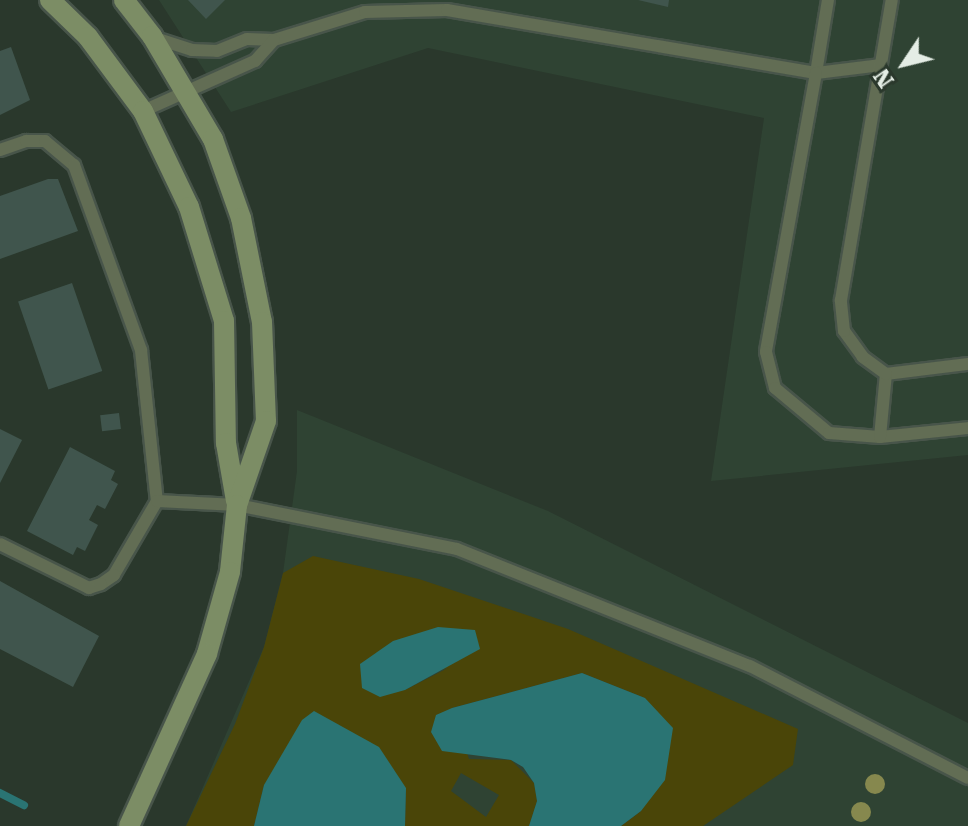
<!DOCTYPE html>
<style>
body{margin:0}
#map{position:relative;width:968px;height:826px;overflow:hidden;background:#2a382c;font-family:"Roboto Serif",serif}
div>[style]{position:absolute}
.built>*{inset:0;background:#2f4333}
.green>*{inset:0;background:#4a4508}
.water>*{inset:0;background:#2a7473}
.stream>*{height:8px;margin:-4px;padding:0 4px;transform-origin:4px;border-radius:4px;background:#2a7473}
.building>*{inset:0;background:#40554d;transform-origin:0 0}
.roads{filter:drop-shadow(2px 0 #48554a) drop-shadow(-2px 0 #48554a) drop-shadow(0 2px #48554a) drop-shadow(0 -2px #48554a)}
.lane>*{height:12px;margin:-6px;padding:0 6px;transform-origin:6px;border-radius:6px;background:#626d54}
.secondary>*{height:20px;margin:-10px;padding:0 10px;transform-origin:10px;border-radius:10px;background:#7c8d65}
.trees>*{width:20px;height:20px;margin:-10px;border-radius:50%;background:#86884e}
span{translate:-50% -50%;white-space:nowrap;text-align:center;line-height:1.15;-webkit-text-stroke:6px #2a382c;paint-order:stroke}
.north{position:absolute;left:864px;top:24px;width:80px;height:80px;-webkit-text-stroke:6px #2a382c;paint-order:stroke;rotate:235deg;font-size:22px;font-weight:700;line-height:32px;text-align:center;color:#e4ede5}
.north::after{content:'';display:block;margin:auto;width:28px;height:36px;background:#e4ede5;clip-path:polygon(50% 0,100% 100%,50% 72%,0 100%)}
</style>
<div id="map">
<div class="built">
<i style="clip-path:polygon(159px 0,968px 0,968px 455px,711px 481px,764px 118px,428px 48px,231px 112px)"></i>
<i style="clip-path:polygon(297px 410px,548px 511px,968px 723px,968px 826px,186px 826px,264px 647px,283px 573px,297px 471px)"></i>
</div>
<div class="green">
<i style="clip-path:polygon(evenodd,313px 556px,419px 579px,568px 629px,798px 729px,793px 765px,703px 826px,621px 826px,641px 811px,645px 698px,582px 673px,452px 708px,469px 759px,511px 760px,534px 783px,537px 801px,529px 826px,405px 826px,406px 788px,264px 785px,254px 826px,186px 826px,235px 724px,264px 647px,283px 573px,313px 556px,448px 668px,405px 690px,362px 688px,448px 668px,313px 556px,461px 773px,499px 795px,486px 817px,451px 791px,461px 773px)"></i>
</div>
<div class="water">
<i style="clip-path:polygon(438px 627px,475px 630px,480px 649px,405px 690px,380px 697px,362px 688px,360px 664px,393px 641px)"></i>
<i style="clip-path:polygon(582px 673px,645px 698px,673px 728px,665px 780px,641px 811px,621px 826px,529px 826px,537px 801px,534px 783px,523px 767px,511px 760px,442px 751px,431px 732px,436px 715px,452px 708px)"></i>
<i style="clip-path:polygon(314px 711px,379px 747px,406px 788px,405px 826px,254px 826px,264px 785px,302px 720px)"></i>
</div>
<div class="stream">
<i style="left:0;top:793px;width:27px;rotate:27deg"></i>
</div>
<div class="building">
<i style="clip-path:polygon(188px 0,225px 0,206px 19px)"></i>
<i style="clip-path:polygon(638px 0,669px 0,668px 7px)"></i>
<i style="clip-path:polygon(11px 47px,30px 100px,0 115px,0 51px)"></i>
<i style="clip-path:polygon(48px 179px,58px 179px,78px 231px,0 259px,0 196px)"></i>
<i style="left:72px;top:283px;width:93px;height:57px;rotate:71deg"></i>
<i style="left:119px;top:413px;width:16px;height:19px;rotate:83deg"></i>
<i style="clip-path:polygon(0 429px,22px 440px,0 483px)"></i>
<i style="clip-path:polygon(70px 447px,115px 471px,111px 480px,118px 484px,105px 509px,97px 505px,89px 520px,98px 525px,85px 551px,77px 547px,73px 555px,27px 531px)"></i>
<i style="clip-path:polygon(0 581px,99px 636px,73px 687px,0 649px)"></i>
</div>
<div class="roads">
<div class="lane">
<i style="left:155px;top:38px;width:39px;rotate:18deg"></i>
<i style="left:192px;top:50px;width:25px;rotate:2deg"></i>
<i style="left:217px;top:51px;width:32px;rotate:-22deg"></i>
<i style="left:247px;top:39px;width:27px;rotate:2deg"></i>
<i style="left:274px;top:40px;width:95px;rotate:-17.1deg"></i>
<i style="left:365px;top:12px;width:82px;rotate:-1.4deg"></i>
<i style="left:447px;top:10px;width:374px;rotate:9.7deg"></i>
<i style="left:816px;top:73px;width:74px;rotate:-80.7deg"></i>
<i style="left:881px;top:65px;width:65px;rotate:173deg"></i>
<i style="left:816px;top:73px;width:283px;rotate:100.2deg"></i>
<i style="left:766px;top:352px;width:37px;rotate:76deg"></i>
<i style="left:775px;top:388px;width:70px;rotate:39.8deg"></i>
<i style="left:829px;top:433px;width:51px;rotate:4.5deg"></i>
<i style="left:880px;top:437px;width:88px;rotate:-5.8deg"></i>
<i style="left:143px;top:111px;width:123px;rotate:-24.1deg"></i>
<i style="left:255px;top:61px;width:28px;rotate:-48deg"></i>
<i style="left:0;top:150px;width:28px;rotate:-19deg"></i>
<i style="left:26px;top:141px;width:19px"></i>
<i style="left:45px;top:141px;width:38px;rotate:40deg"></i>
<i style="left:74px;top:165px;width:197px;rotate:70.1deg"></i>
<i style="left:141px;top:350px;width:152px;rotate:84deg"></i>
<i style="left:157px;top:501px;width:86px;rotate:120.2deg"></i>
<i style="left:114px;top:575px;width:16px;rotate:145deg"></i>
<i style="left:101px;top:584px;width:13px;rotate:162deg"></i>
<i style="left:89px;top:588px;width:99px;rotate:-153.7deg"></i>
<i style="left:886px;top:374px;width:83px;rotate:-7deg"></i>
<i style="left:880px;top:437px;width:63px;rotate:-84.6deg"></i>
<i style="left:886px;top:374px;width:29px;rotate:-144deg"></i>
<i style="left:863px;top:357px;width:32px;rotate:-126deg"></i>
<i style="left:844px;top:331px;width:31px;rotate:-96deg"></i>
<i style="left:841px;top:300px;width:304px;rotate:-80.4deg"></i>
<i style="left:157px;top:501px;width:80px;rotate:2.9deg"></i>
<i style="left:237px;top:505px;width:224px;rotate:11.3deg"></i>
<i style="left:457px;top:549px;width:315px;rotate:21.8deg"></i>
<i style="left:750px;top:666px;width:245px;rotate:27.2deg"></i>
</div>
<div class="secondary">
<i style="left:50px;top:0;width:53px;rotate:44.2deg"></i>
<i style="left:88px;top:37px;width:92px;rotate:53.4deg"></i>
<i style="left:143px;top:111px;width:106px;rotate:64.4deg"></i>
<i style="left:189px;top:207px;width:119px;rotate:72.9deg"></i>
<i style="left:224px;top:321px;width:122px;rotate:89.1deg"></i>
<i style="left:226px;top:443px;width:59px;rotate:80.2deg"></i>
<i style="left:124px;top:0;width:46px;rotate:52.1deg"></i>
<i style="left:152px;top:36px;width:120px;rotate:59.4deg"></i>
<i style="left:213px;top:139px;width:84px;rotate:70.5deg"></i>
<i style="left:241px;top:218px;width:106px;rotate:78.6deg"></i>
<i style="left:262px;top:322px;width:99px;rotate:87.7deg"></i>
<i style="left:266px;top:421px;width:89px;rotate:109deg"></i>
<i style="left:237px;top:505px;width:67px;rotate:96deg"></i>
<i style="left:230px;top:572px;width:85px;rotate:105.7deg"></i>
<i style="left:207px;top:654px;width:189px;rotate:114.4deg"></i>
</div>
</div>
<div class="trees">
<i style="left:875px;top:784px"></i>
<i style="left:861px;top:812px"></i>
</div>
<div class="north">N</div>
</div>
